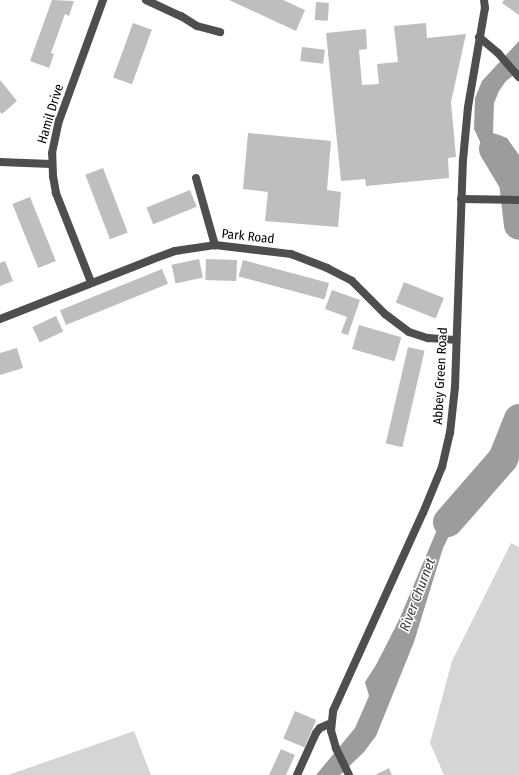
<!DOCTYPE html>
<style>
body{margin:0}
#map{position:relative;width:519px;height:775px;overflow:hidden;background:#fff;font-family:"Fira Sans Condensed",sans-serif}
div>[style]{position:absolute}
.green>*{inset:0;background:#d5d5d5}
.water>*{inset:0;background:#9c9c9c}
.river>*{height:30px;margin:-15px;padding:0 15px;transform-origin:15px;border-radius:15px;background:#9c9c9c}
.building>*{inset:0;background:#bebebe;transform-origin:0 0}
.service>*{height:8px;margin:-4px;padding:0 4px;transform-origin:4px;border-radius:4px;background:#4e4e4e}
.minor>*{height:8px;margin:-4px;padding:0 4px;transform-origin:4px;border-radius:4px;background:#4e4e4e}
.tertiary>*{height:8px;margin:-4px;padding:0 4px;transform-origin:4px;border-radius:4px;background:#4e4e4e}
span{translate:-50% -50%;white-space:nowrap;text-align:center;line-height:1.15;-webkit-text-stroke:3px #fff;paint-order:stroke}
.street-label{font-size:13px;color:#000}
.water-label{font-size:14px;color:#3d3d3d;font-style:italic}
</style>
<div id="map">
<div class="green">
<i style="clip-path:polygon(511px 543px,519px 547px,519px 775px,444px 775px,430px 743px,452px 661px)"></i>
<i style="clip-path:polygon(134px 731px,151px 775px,8px 775px,106px 741px)"></i>
</div>
<div class="water">
<i style="clip-path:polygon(519px 41px,519px 71px,506px 81px,499px 91px,494px 103px,493px 133px,507px 138px,519px 155px,519px 184px,500px 184px,474px 129px,475px 98px,482px 81px)"></i>
<i style="clip-path:polygon(470px 487px,479px 494px,455px 524px,443px 548px,414px 642px,376px 736px,364px 752px,340px 775px,316px 775px,355px 728px,369px 696px,365px 682px,376px 665px,399px 620px,444px 513px)"></i>
</div>
<div class="river">
<i style="left:494px;top:149px;width:39px;rotate:59deg"></i>
<i style="left:514px;top:182px;width:43px;rotate:83.4deg"></i>
<i style="left:448px;top:522px;width:84px;rotate:-48.9deg"></i>
<i style="left:503px;top:459px;width:43px;rotate:-68.2deg"></i>
</div>
<div class="building">
<i style="clip-path:polygon(52px 0,74px 1px,69px 16px,65px 14px,51px 53px,54px 54px,49px 68px,30px 61px)"></i>
<i style="clip-path:polygon(229px 0,283px 0,305px 10px,296px 31px)"></i>
<i style="clip-path:polygon(504px 0,519px 0,519px 15px,502px 3px)"></i>
<i style="left:316px;top:2px;width:13px;height:18px;rotate:4deg"></i>
<i style="left:133px;top:23px;width:20px;height:58px;rotate:20deg"></i>
<i style="clip-path:polygon(426px 23px,427px 38px,466px 34px,451px 102px,456px 157px,448px 158px,449px 178px,366px 186px,365px 179px,341px 181px,326px 33px,366px 29px,367px 49px,359px 50px,362px 85px,379px 84px,377px 64px,398px 62px,394px 26px)"></i>
<i style="left:302px;top:47px;width:23px;height:14px;rotate:7deg"></i>
<i style="clip-path:polygon(0 80px,17px 101px,2px 114px,0 112px)"></i>
<i style="clip-path:polygon(248px 133px,331px 141px,327px 190px,341px 192px,338px 227px,265px 221px,268px 192px,243px 189px)"></i>
<i style="left:103px;top:168px;width:69px;height:19px;rotate:69deg"></i>
<i style="left:190px;top:190px;width:18px;height:47px;rotate:68deg"></i>
<i style="left:30px;top:197px;width:69px;height:19px;rotate:68deg"></i>
<i style="left:199px;top:259px;width:19px;height:28px;rotate:78deg"></i>
<i style="left:206px;top:259px;width:31px;height:21px;rotate:2deg"></i>
<i style="left:243px;top:260px;width:89px;height:17px;rotate:15deg"></i>
<i style="clip-path:polygon(5px 261px,13px 281px,0 286px,0 263px)"></i>
<i style="left:162px;top:269px;width:16px;height:110px;rotate:68deg"></i>
<i style="left:404px;top:282px;width:43px;height:22px;rotate:22deg"></i>
<i style="clip-path:polygon(332px 290px,360px 300px,348px 335px,341px 333px,347px 317px,325px 309px)"></i>
<i style="left:56px;top:316px;width:17px;height:26px;rotate:65deg"></i>
<i style="left:359px;top:325px;width:44px;height:25px;rotate:16deg"></i>
<i style="left:408px;top:347px;width:17px;height:99px;rotate:13deg"></i>
<i style="clip-path:polygon(17px 348px,23px 368px,0 375px,0 353px)"></i>
<i style="left:295px;top:711px;width:23px;height:30px;rotate:23deg"></i>
<i style="clip-path:polygon(281px 749px,295px 755px,286px 775px,269px 775px)"></i>
<i style="clip-path:polygon(389px 768px,392px 775px,375px 775px)"></i>
</div>
<div class="service">
<i style="left:146px;top:0;width:38px;rotate:25deg"></i>
<i style="left:181px;top:16px;width:19px;rotate:32deg"></i>
<i style="left:197px;top:26px;width:24px;rotate:15deg"></i>
<i style="left:479px;top:37px;width:25px;rotate:40deg"></i>
<i style="left:498px;top:53px;width:32px;rotate:49deg"></i>
<i style="left:196px;top:178px;width:70px;rotate:74.2deg"></i>
<i style="left:297px;top:775px;width:46px;rotate:-65.7deg"></i>
<i style="left:316px;top:733px;width:6px;rotate:-51deg"></i>
<i style="left:320px;top:728px;width:12px;rotate:-24deg"></i>
</div>
<div class="minor">
<i style="left:0;top:162px;width:51px;rotate:2.2deg"></i>
<i style="left:461px;top:199px;width:58px;rotate:1deg"></i>
<i style="left:91px;top:282px;width:96px;rotate:-111.5deg"></i>
<i style="left:56px;top:193px;width:17px;rotate:-100deg"></i>
<i style="left:53px;top:176px;width:23px;rotate:-92deg"></i>
<i style="left:52px;top:153px;width:33px;rotate:-78deg"></i>
<i style="left:59px;top:121px;width:129px;rotate:-70deg"></i>
<i style="left:0;top:319px;width:164px;rotate:-21.4deg"></i>
<i style="left:153px;top:259px;width:23px;rotate:-20deg"></i>
<i style="left:175px;top:251px;width:40px;rotate:-8.5deg"></i>
<i style="left:215px;top:245px;width:77px;rotate:6.8deg"></i>
<i style="left:291px;top:254px;width:39px;rotate:21deg"></i>
<i style="left:327px;top:268px;width:28px;rotate:27deg"></i>
<i style="left:352px;top:281px;width:47px;rotate:45deg"></i>
<i style="left:385px;top:314px;width:30px;rotate:37deg"></i>
<i style="left:409px;top:332px;width:20px;rotate:18deg"></i>
<i style="left:428px;top:338px;width:27px;rotate:4deg"></i>
</div>
<div class="tertiary">
<i style="left:349px;top:775px;width:30px;rotate:-116deg"></i>
<i style="left:336px;top:748px;width:18px;rotate:-106deg"></i>
<i style="left:331px;top:731px;width:20px;rotate:-84deg"></i>
<i style="left:333px;top:711px;width:217px;rotate:-65.6deg"></i>
<i style="left:423px;top:513px;width:50px;rotate:-67.6deg"></i>
<i style="left:442px;top:467px;width:35px;rotate:-77deg"></i>
<i style="left:450px;top:433px;width:46px;rotate:-83.8deg"></i>
<i style="left:455px;top:387px;width:227px;rotate:-88deg"></i>
<i style="left:463px;top:160px;width:53px;rotate:-84.6deg"></i>
<i style="left:468px;top:107px;width:100px;rotate:-80.3deg"></i>
<i style="left:485px;top:8px;width:8px;rotate:-97deg"></i>
</div>
<div class="street-label">
<span style="left:51px;top:114px;rotate:-73deg">Hamil Drive</span>
<span style="left:248px;top:237px;rotate:6deg">Park Road</span>
<span style="left:441px;top:376px;rotate:-87deg">Abbey Green Road</span>
</div>
<div class="water-label">
<span style="left:418px;top:595px;rotate:-69deg">River Churnet</span>
</div>
</div>
